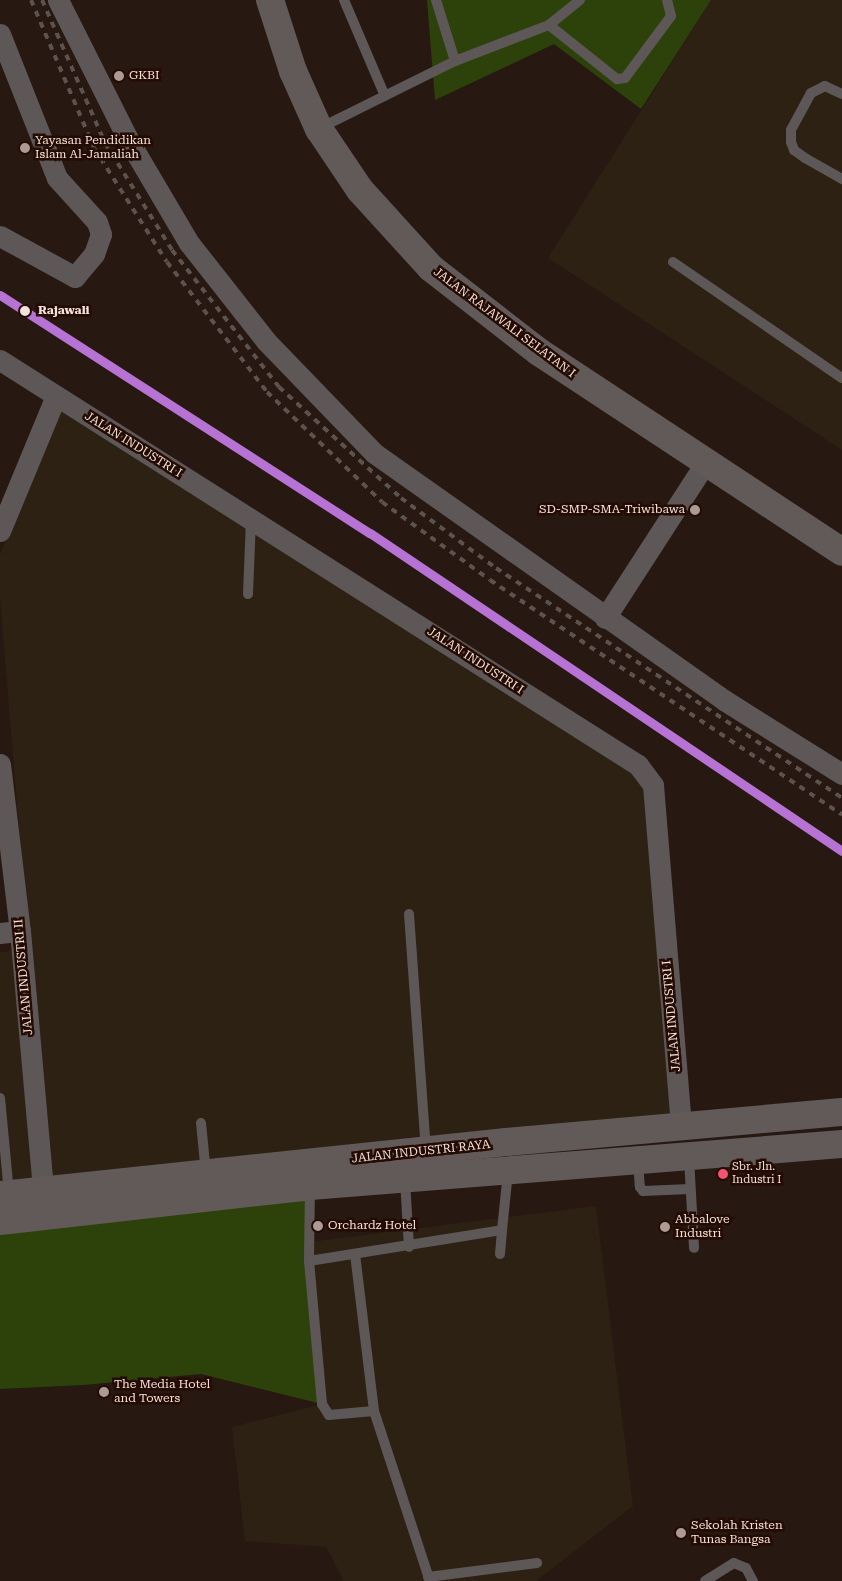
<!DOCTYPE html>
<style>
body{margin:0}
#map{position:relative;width:842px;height:1581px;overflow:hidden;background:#271812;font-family:"Roboto Serif",serif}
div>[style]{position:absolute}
.commercial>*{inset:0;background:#2c2113}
.green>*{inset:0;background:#2c420a}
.lane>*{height:10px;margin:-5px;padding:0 5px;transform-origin:5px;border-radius:5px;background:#5e5757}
.street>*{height:21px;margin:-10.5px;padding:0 10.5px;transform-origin:10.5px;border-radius:10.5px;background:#5e5757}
.secondary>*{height:28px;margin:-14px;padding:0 14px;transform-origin:14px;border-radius:14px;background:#625959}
.rail>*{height:4px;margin-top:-2px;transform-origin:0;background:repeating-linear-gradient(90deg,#5c524e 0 6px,transparent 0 12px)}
.rail-1>*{height:9px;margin:-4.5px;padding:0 4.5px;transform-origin:4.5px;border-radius:4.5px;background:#b673d3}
.dots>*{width:14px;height:14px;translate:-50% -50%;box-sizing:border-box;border:2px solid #240c03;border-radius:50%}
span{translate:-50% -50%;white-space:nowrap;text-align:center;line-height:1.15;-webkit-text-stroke:5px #240c03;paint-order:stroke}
.bus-label{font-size:11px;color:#f4e1da}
.left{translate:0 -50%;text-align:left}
.poi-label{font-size:12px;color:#f4e1da}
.right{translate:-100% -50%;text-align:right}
.stop-label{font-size:12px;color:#f4e1da;font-weight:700}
.street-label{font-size:12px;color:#f4e1da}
</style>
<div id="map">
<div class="commercial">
<i style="clip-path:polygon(711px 0,842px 0,842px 450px,548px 258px)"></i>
<i style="clip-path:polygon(56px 399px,653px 785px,681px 1127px,0 1195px,0 952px,29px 949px,0 598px,0 555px)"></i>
<i style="clip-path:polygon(596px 1206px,633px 1506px,536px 1581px,344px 1581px,326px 1547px,245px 1541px,232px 1427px,322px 1404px,309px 1242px)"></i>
</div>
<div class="green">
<i style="clip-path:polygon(427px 0,711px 0,641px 109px,554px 44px,435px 100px)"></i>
<i style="clip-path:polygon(310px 1186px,322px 1404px,201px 1374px,84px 1385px,0 1389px,0 1219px)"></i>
</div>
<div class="lane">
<i style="left:344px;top:0;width:104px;rotate:66.9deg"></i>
<i style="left:436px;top:0;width:64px;rotate:72.7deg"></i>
<i style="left:549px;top:25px;width:87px;rotate:38.5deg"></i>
<i style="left:617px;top:79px;width:8px;rotate:-7deg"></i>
<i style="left:625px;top:78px;width:77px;rotate:-53.4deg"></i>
<i style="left:671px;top:16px;width:16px;rotate:-104deg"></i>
<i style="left:842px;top:94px;width:19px;rotate:-155deg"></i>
<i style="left:825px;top:86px;width:16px;rotate:153deg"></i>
<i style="left:811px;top:93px;width:42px;rotate:118.4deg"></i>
<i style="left:791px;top:130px;width:12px;rotate:90deg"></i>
<i style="left:791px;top:142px;width:9px;rotate:69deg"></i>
<i style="left:794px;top:150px;width:14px;rotate:36deg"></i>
<i style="left:805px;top:158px;width:43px;rotate:29.6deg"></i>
<i style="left:320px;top:128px;width:151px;rotate:-26.4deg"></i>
<i style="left:455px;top:61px;width:101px;rotate:-21deg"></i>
<i style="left:549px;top:25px;width:40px;rotate:-39deg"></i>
<i style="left:673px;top:262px;width:205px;rotate:34.5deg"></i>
<i style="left:248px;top:594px;width:74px;rotate:-87.7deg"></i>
<i style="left:409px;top:914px;width:236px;rotate:85.9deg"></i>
<i style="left:0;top:1098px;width:95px;rotate:84.6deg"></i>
<i style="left:201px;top:1123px;width:50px;rotate:84.3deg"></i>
<i style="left:689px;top:1158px;width:90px;rotate:86.8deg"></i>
<i style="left:638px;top:1161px;width:26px;rotate:86deg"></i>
<i style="left:640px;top:1187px;width:5px;rotate:53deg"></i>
<i style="left:643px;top:1191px;width:47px;rotate:-2.4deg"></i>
<i style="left:405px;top:1180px;width:67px;rotate:86.6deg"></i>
<i style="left:310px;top:1186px;width:75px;rotate:90.8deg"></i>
<i style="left:309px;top:1261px;width:144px;rotate:84.8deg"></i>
<i style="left:322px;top:1404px;width:13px;rotate:58deg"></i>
<i style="left:329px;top:1415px;width:45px;rotate:-5.1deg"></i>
<i style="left:355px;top:1254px;width:158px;rotate:83.1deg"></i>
<i style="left:374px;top:1411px;width:179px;rotate:71.8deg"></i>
<i style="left:500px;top:1254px;width:24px;rotate:-85deg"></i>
<i style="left:309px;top:1261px;width:195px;rotate:-9.1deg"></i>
<i style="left:502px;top:1230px;width:58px;rotate:-84.1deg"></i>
<i style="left:428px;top:1577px;width:110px;rotate:-7.3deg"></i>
<i style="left:705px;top:1581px;width:34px;rotate:-32deg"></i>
<i style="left:734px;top:1563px;width:13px;rotate:23deg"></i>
<i style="left:746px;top:1568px;width:15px;rotate:62deg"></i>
</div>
<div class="street">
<i style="left:58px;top:0;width:160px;rotate:63.3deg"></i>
<i style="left:130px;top:143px;width:116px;rotate:59.5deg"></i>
<i style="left:189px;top:243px;width:125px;rotate:51.8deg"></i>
<i style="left:266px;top:341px;width:156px;rotate:46deg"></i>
<i style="left:374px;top:453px;width:428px;rotate:35.2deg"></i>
<i style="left:724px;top:700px;width:139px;rotate:32.1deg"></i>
<i style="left:0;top:34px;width:155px;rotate:68.4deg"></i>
<i style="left:57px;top:178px;width:59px;rotate:47.7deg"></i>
<i style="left:97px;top:222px;width:13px;rotate:72deg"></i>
<i style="left:101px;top:234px;width:21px;rotate:109deg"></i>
<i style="left:94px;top:254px;width:30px;rotate:130deg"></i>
<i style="left:75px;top:277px;width:85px;rotate:-151.3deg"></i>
<i style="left:0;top:360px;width:756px;rotate:32.41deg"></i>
<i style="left:638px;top:765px;width:25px;rotate:53deg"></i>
<i style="left:653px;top:785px;width:345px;rotate:85.3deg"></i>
<i style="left:0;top:531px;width:146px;rotate:-67.5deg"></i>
<i style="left:605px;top:618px;width:186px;rotate:-57.1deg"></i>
<i style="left:0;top:764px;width:168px;rotate:83.2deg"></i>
<i style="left:20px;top:931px;width:260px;rotate:84.9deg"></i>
<i style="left:0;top:933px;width:20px;rotate:-6deg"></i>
</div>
<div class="secondary">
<i style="left:270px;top:0;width:75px;rotate:72.1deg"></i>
<i style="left:293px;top:71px;width:64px;rotate:65.9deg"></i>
<i style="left:319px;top:129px;width:73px;rotate:56.1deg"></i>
<i style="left:360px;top:190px;width:105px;rotate:47.7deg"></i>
<i style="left:431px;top:268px;width:137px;rotate:37.9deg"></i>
<i style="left:539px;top:352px;width:363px;rotate:33.4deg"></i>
<i style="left:0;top:1195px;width:509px;rotate:-5.98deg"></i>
<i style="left:506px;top:1142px;width:337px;rotate:-5.1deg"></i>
<i style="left:0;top:1221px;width:312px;rotate:-6.4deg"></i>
<i style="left:310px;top:1186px;width:534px;rotate:-4.51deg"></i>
</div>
<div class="rail">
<i style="left:31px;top:0;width:161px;rotate:66.9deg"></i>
<i style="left:94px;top:148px;width:135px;rotate:57.4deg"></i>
<i style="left:167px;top:262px;width:164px;rotate:52.4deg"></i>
<i style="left:267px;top:392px;width:159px;rotate:43.7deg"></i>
<i style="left:382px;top:502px;width:133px;rotate:35.8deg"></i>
<i style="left:490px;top:580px;width:423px;rotate:33.7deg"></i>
<i style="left:42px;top:0;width:156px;rotate:66.2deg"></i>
<i style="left:105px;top:143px;width:126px;rotate:57.9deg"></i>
<i style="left:172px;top:250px;width:174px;rotate:52deg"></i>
<i style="left:279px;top:387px;width:165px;rotate:42.3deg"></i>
<i style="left:401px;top:498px;width:118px;rotate:36.4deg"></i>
<i style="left:496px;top:568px;width:415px;rotate:33.6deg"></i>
</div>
<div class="rail-1">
<i style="left:0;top:295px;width:440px;rotate:32.8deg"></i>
<i style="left:370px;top:533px;width:569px;rotate:33.97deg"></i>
</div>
<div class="dots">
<i style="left:119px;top:76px;background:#ac9b94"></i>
<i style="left:25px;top:148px;background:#ac9b94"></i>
<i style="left:25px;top:311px;background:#f4e1da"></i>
<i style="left:695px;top:510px;background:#ac9b94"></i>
<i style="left:723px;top:1174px;background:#f65372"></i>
<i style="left:318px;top:1226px;background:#ac9b94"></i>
<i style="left:665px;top:1227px;background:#ac9b94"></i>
<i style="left:104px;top:1392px;background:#ac9b94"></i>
<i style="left:681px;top:1533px;background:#ac9b94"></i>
</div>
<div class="bus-label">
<span class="left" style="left:732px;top:1174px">Sbr. Jln.<br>Industri I</span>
</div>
<div class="poi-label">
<span class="left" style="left:129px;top:76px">GKBI</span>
<span class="left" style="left:35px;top:148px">Yayasan Pendidikan<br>Islam Al-Jamaliah</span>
<span class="right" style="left:685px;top:510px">SD-SMP-SMA-Triwibawa</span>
<span class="left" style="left:675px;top:1227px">Abbalove<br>Industri</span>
<span class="left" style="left:328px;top:1226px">Orchardz Hotel</span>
<span class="left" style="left:114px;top:1392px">The Media Hotel<br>and Towers</span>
<span class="left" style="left:691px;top:1533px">Sekolah Kristen<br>Tunas Bangsa</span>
</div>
<div class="stop-label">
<span class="left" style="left:38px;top:311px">Rajawali</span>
</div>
<div class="street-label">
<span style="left:504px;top:323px;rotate:37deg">JALAN RAJAWALI SELATAN I</span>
<span style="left:133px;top:445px;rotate:32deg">JALAN INDUSTRI I</span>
<span style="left:475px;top:661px;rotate:33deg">JALAN INDUSTRI I</span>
<span style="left:24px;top:977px;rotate:-95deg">JALAN INDUSTRI II</span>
<span style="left:672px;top:1016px;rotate:-95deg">JALAN INDUSTRI I</span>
<span style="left:421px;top:1152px;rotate:-6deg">JALAN INDUSTRI RAYA</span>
</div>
</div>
